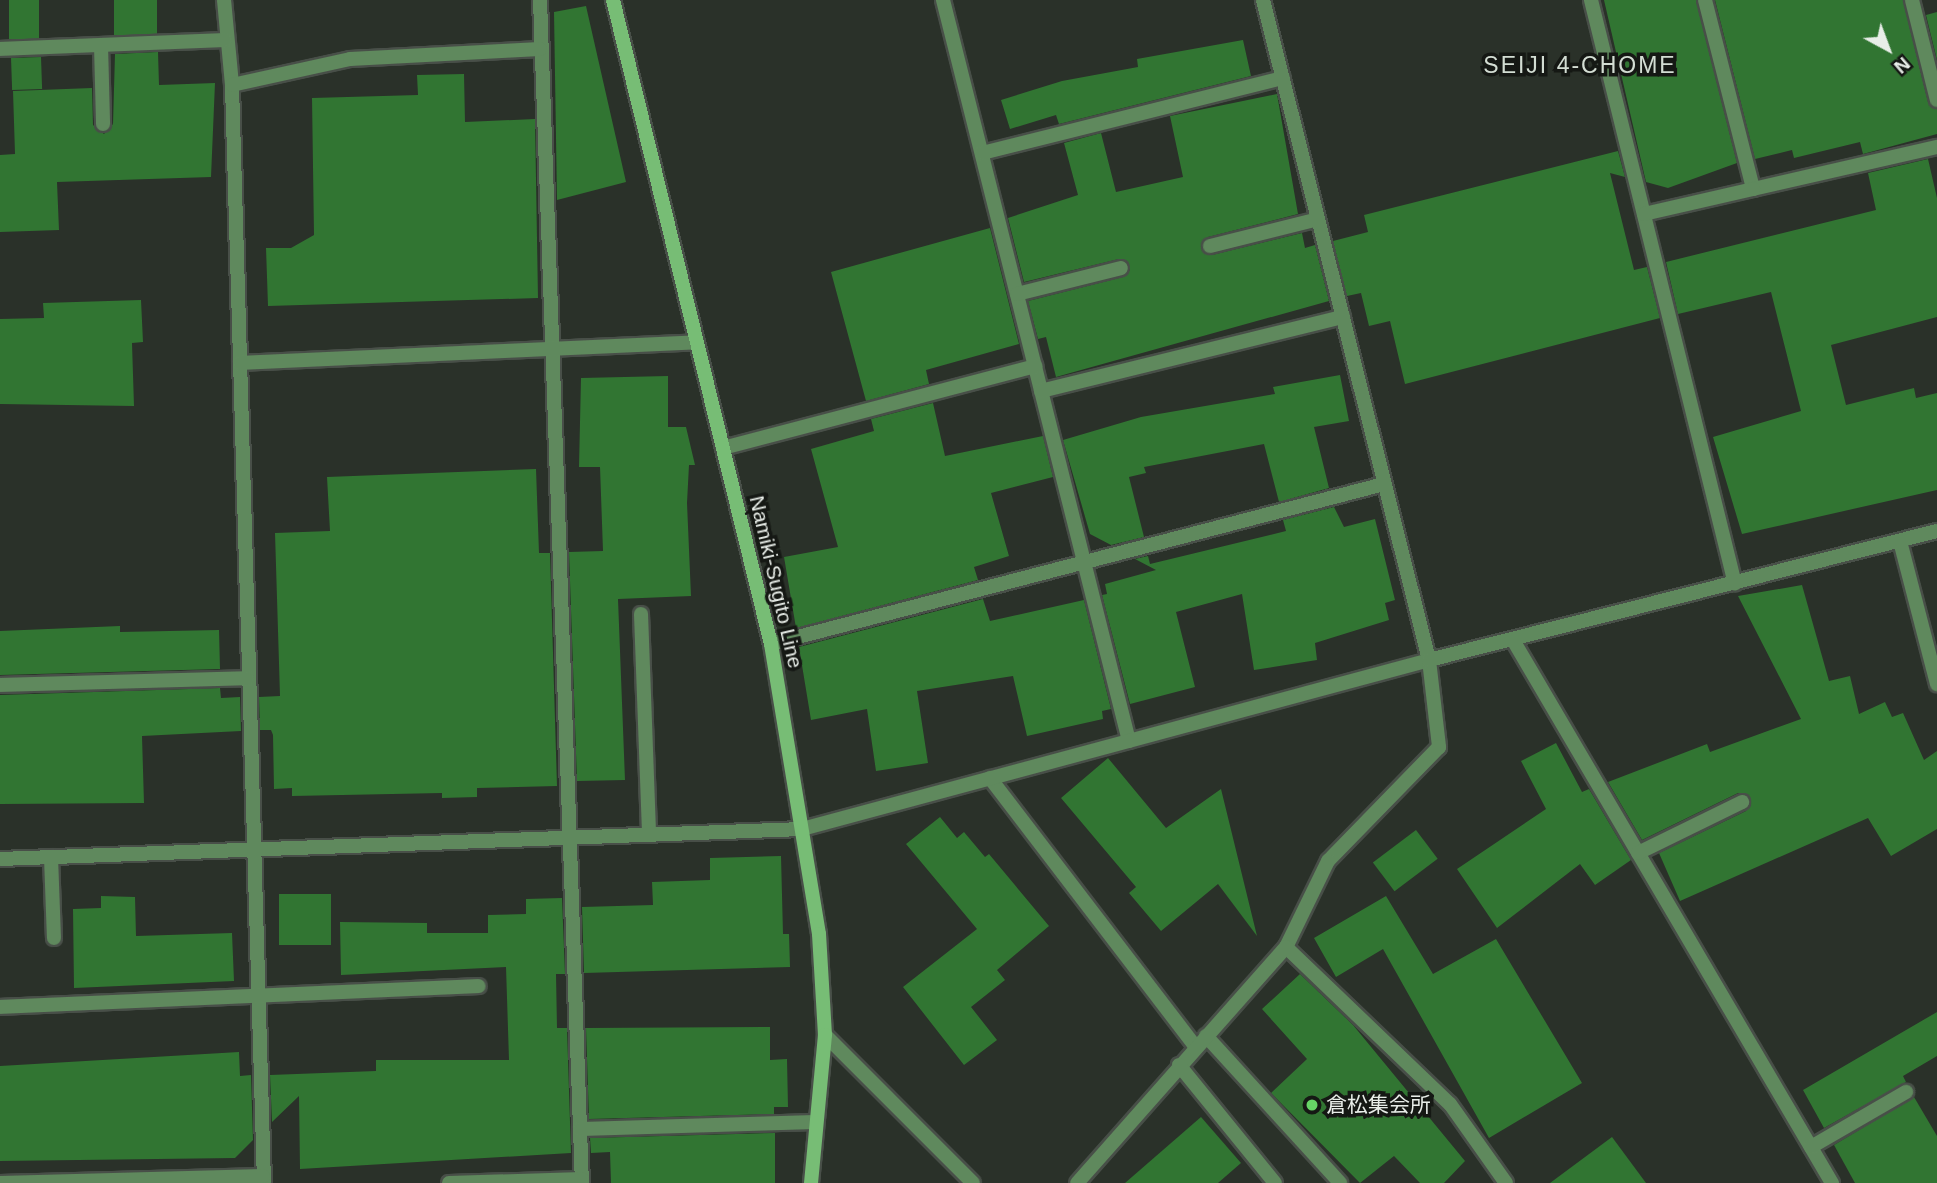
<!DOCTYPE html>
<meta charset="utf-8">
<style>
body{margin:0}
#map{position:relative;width:1937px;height:1183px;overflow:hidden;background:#2a3129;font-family:Helvetica,"Noto Sans JP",sans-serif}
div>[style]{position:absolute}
.building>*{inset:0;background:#317532;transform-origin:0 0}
.roads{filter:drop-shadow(2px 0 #484f48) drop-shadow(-2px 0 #484f48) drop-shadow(0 2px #484f48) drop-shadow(0 -2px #484f48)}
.service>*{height:14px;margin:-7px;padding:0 7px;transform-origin:7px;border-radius:7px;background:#5f895d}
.minor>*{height:14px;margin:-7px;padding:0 7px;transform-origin:7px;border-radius:7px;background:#5f895d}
.tertiary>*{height:14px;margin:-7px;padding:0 7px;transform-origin:7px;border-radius:7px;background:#5f895d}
.secondary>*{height:14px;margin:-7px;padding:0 7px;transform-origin:7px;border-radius:7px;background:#77bd75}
.dots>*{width:19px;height:19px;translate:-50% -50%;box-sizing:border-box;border:4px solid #151814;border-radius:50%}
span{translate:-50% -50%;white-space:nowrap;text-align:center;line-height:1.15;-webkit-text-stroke:7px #151814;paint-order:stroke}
.street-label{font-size:21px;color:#e8ede8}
.poi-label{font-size:21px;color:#e8ede8}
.left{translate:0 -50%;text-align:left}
.neighbourhood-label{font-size:23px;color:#d3ddd3;letter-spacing:2px}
.north{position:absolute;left:1853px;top:14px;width:70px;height:70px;-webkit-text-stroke:5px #151814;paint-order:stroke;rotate:139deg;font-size:19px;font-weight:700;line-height:28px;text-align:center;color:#e8ede8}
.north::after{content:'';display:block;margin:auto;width:24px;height:32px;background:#e8ede8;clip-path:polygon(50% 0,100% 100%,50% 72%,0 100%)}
</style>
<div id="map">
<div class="building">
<i style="left:9px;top:0;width:30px;height:39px"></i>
<i style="left:114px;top:0;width:43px;height:35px"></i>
<i style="clip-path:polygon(1604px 0,1696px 0,1737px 163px,1668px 188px,1646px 182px)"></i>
<i style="clip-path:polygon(1715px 0,1903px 0,1928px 102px,1937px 109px,1937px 134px,1863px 154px,1860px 142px,1794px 158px,1792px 150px,1755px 159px)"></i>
<i style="clip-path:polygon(586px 6px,626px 182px,557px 200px,554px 12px)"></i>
<i style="clip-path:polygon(1937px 12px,1937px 60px,1926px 15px)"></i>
<i style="clip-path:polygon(1243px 40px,1251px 76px,1059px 124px,1056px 115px,1010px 129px,1001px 100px,1062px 81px,1138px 67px,1137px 59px)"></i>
<i style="clip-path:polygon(158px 52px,159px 85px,215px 83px,211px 177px,57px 182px,59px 230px,0 232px,0 155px,15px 154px,13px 91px,92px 88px,93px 125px,104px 134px,113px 124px,115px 54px)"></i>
<i style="left:41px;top:57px;width:32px;height:30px;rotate:88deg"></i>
<i style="clip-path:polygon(464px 74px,465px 122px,535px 119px,538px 298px,268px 306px,266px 248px,291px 248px,314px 235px,312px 98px,418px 95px,417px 75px)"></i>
<i style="clip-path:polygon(1277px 94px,1298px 214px,1208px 237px,1201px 248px,1212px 255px,1302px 233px,1305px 248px,1315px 245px,1329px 301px,1056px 377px,1046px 337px,1038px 339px,1028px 301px,1123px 277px,1130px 270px,1119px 259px,1024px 282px,1008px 218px,1078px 195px,1064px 143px,1101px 133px,1116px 192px,1183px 177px,1170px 116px)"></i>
<i style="clip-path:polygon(1618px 151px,1625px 177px,1610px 173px,1634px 270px,1647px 267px,1660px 318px,1405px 384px,1390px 321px,1369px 326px,1361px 293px,1347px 296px,1333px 241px,1368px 232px,1364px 215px)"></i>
<i style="clip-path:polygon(1928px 159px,1937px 198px,1937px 317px,1831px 345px,1846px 405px,1914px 388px,1916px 398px,1937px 393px,1937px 490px,1742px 534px,1713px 437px,1801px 411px,1771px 292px,1678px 314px,1666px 262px,1876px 210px,1868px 173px)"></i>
<i style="clip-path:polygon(990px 228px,1019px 344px,926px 370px,929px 384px,866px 401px,831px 272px)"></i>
<i style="clip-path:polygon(141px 300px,143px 342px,132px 343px,134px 406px,0 404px,0 319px,44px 318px,43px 303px)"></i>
<i style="clip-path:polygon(1340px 375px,1349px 421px,1314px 427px,1329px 488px,1279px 502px,1264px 444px,1144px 467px,1146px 473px,1129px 477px,1144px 537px,1111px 545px,1090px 534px,1063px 440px,1141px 417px,1275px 394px,1273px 387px)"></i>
<i style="clip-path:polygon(668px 376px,668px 427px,686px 427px,695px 465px,689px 465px,687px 503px,691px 596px,618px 599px,625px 780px,577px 781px,569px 552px,603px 551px,600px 467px,579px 467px,581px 378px)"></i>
<i style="clip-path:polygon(933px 403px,945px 456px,1043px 436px,1053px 477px,991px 493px,1009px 556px,974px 567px,978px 580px,796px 628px,784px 557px,838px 547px,811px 449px,874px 431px,871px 419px)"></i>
<i style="clip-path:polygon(536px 469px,539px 553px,550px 553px,557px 786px,477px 788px,477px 797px,442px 798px,442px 793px,292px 796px,292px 788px,274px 789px,273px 735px,271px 730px,260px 730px,259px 697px,280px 696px,275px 533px,330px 531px,327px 477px)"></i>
<i style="clip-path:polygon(1334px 507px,1344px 527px,1375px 519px,1395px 600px,1385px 603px,1389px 620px,1315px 643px,1317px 660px,1254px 670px,1242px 594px,1176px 612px,1195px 687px,1130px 704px,1102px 595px,1107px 594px,1105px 584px,1156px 570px,1135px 559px,1148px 556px,1150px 564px,1286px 531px,1283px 520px)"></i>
<i style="clip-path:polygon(1802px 585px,1829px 681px,1850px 676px,1859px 714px,1885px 702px,1892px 717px,1903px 713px,1924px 760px,1937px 751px,1937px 829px,1891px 856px,1868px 818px,1680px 901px,1659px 853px,1746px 811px,1750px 797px,1738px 793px,1642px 840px,1608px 782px,1707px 744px,1710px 752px,1801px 719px,1738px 596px)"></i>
<i style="clip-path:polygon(983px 599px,990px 621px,1084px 600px,1111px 709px,1102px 711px,1103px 719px,1027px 736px,1013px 676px,917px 691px,928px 763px,876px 771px,867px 709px,811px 720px,799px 647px)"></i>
<i style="clip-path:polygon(120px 626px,120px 632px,219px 630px,220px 669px,0 675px,0 631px)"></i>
<i style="clip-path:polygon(220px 688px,221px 698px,240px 697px,241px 731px,142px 736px,144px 803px,0 804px,0 695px)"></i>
<i style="clip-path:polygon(1556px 743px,1582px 792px,1589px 789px,1631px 860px,1595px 885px,1580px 864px,1497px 928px,1457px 869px,1546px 809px,1521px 761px)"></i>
<i style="clip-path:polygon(1108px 758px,1166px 828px,1221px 789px,1257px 936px,1218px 884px,1161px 931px,1129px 893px,1136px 887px,1061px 798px)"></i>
<i style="clip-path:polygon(940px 817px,957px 838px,964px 832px,985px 857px,989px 854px,1049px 926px,997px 970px,1005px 980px,971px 1007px,997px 1040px,964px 1065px,903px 987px,977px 929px,906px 844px)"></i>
<i style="left:1416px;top:830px;width:36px;height:54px;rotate:53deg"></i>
<i style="clip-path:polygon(781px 856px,783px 934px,789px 934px,790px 967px,584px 973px,582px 907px,653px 905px,652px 882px,710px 880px,710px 858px)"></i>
<i style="left:331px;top:894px;width:51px;height:52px;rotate:90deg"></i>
<i style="clip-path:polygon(101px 896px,135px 897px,136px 936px,232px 933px,234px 981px,74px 988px,73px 909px,101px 908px)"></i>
<i style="clip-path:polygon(1386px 896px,1433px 974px,1496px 939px,1582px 1083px,1489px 1138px,1383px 949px,1336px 977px,1314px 938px)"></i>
<i style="clip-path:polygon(562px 898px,565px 974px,556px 974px,557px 1028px,567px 1028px,571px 1153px,300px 1169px,299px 1096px,272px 1122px,270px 1075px,376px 1071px,376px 1060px,509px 1060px,506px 967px,341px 975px,340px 922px,427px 923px,427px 933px,488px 933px,488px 915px,526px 914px,526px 899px)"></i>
<i style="clip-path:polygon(1300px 974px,1353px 1025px,1465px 1161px,1444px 1183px,1420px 1183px,1394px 1156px,1360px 1183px,1271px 1093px,1307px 1059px,1262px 1009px)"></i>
<i style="clip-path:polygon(1937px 1012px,1937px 1056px,1903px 1076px,1906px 1082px,1824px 1128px,1803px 1090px)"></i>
<i style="clip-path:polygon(770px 1027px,770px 1060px,787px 1059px,788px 1107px,774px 1107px,774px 1114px,589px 1119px,586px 1028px)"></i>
<i style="clip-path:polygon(239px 1052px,240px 1076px,251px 1075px,253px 1140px,235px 1158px,0 1161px,0 1066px)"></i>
<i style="clip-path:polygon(1914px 1097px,1937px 1136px,1937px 1183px,1855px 1183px,1834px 1145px)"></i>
<i style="clip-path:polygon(1201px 1117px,1241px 1163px,1218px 1183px,1125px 1183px)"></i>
<i style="clip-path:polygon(775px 1133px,775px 1183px,611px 1183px,610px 1152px,591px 1153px,590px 1138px)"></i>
<i style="clip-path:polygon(1612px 1137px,1646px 1183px,1550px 1183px)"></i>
</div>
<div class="roads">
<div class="service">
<i style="left:825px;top:1035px;width:209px;rotate:45deg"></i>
<i style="left:1206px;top:1036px;width:199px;rotate:47.6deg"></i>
</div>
<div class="minor">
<i style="left:224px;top:0;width:85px;rotate:84.6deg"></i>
<i style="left:232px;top:85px;width:1098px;rotate:88.33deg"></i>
<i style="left:540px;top:0;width:1184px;rotate:87.97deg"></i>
<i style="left:943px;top:0;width:764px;rotate:75.91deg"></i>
<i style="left:1591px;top:0;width:601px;rotate:76.15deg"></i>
<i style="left:1705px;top:0;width:195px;rotate:75.7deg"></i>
<i style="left:1753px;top:189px;width:189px;rotate:-12.9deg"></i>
<i style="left:1912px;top:0;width:103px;rotate:76deg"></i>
<i style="left:101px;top:45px;width:79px;rotate:88.5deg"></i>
<i style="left:0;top:49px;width:225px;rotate:-2.3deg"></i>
<i style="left:232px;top:85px;width:121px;rotate:-12.4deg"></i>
<i style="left:350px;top:59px;width:190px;rotate:-3deg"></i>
<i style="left:982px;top:153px;width:310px;rotate:-14deg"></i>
<i style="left:1644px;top:214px;width:112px;rotate:-12.9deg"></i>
<i style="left:1210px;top:246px;width:111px;rotate:-14deg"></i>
<i style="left:1017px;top:294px;width:107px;rotate:-14deg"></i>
<i style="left:240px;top:363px;width:457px;rotate:-2.6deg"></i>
<i style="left:1041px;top:391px;width:311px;rotate:-13.8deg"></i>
<i style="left:723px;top:448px;width:323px;rotate:-14.7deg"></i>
<i style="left:1900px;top:541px;width:148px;rotate:75.5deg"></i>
<i style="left:641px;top:614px;width:219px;rotate:87.9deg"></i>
<i style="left:1513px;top:640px;width:630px;rotate:59.57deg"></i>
<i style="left:771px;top:644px;width:634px;rotate:-14.63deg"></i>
<i style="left:0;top:685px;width:247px;rotate:-1.6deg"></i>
<i style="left:990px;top:778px;width:339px;rotate:52.6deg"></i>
<i style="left:1638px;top:853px;width:116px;rotate:-26.1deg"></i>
<i style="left:51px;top:857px;width:81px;rotate:87.9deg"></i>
<i style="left:0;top:859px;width:803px;rotate:-2.14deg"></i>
<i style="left:802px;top:829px;width:649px;rotate:-15.08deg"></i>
<i style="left:1429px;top:660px;width:88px;rotate:83.4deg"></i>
<i style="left:1439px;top:747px;width:159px;rotate:134.2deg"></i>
<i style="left:1328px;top:861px;width:96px;rotate:116deg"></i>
<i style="left:1286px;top:947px;width:315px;rotate:131.5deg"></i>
<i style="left:1286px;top:947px;width:227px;rotate:43.8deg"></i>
<i style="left:1450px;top:1104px;width:97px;rotate:54.7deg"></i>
<i style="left:0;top:1007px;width:479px;rotate:-2.5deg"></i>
<i style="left:1179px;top:1065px;width:152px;rotate:50.9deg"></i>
<i style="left:580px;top:1129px;width:236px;rotate:-1.7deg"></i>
<i style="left:1811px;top:1147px;width:110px;rotate:-30.1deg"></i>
<i style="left:0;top:1183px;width:263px;rotate:-1.5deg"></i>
<i style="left:449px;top:1183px;width:133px;rotate:-1.7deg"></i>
</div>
<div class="tertiary">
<i style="left:1263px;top:0;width:681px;rotate:75.88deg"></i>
<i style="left:1429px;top:660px;width:524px;rotate:-14.25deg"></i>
</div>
<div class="secondary">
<i style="left:613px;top:0;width:663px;rotate:76.22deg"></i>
<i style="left:771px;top:644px;width:294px;rotate:80.6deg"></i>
<i style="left:819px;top:934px;width:101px;rotate:86.6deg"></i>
<i style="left:825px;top:1035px;width:149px;rotate:95.4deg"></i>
</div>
</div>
<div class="dots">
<i style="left:1312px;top:1105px;background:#66d466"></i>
</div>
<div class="street-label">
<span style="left:776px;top:582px;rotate:77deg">Namiki-Sugito Line</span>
</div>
<div class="poi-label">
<span class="left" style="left:1326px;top:1105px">倉松集会所</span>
</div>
<div class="neighbourhood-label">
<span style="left:1580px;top:65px">SEIJI 4-CHOME</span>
</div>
<div class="north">N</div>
</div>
